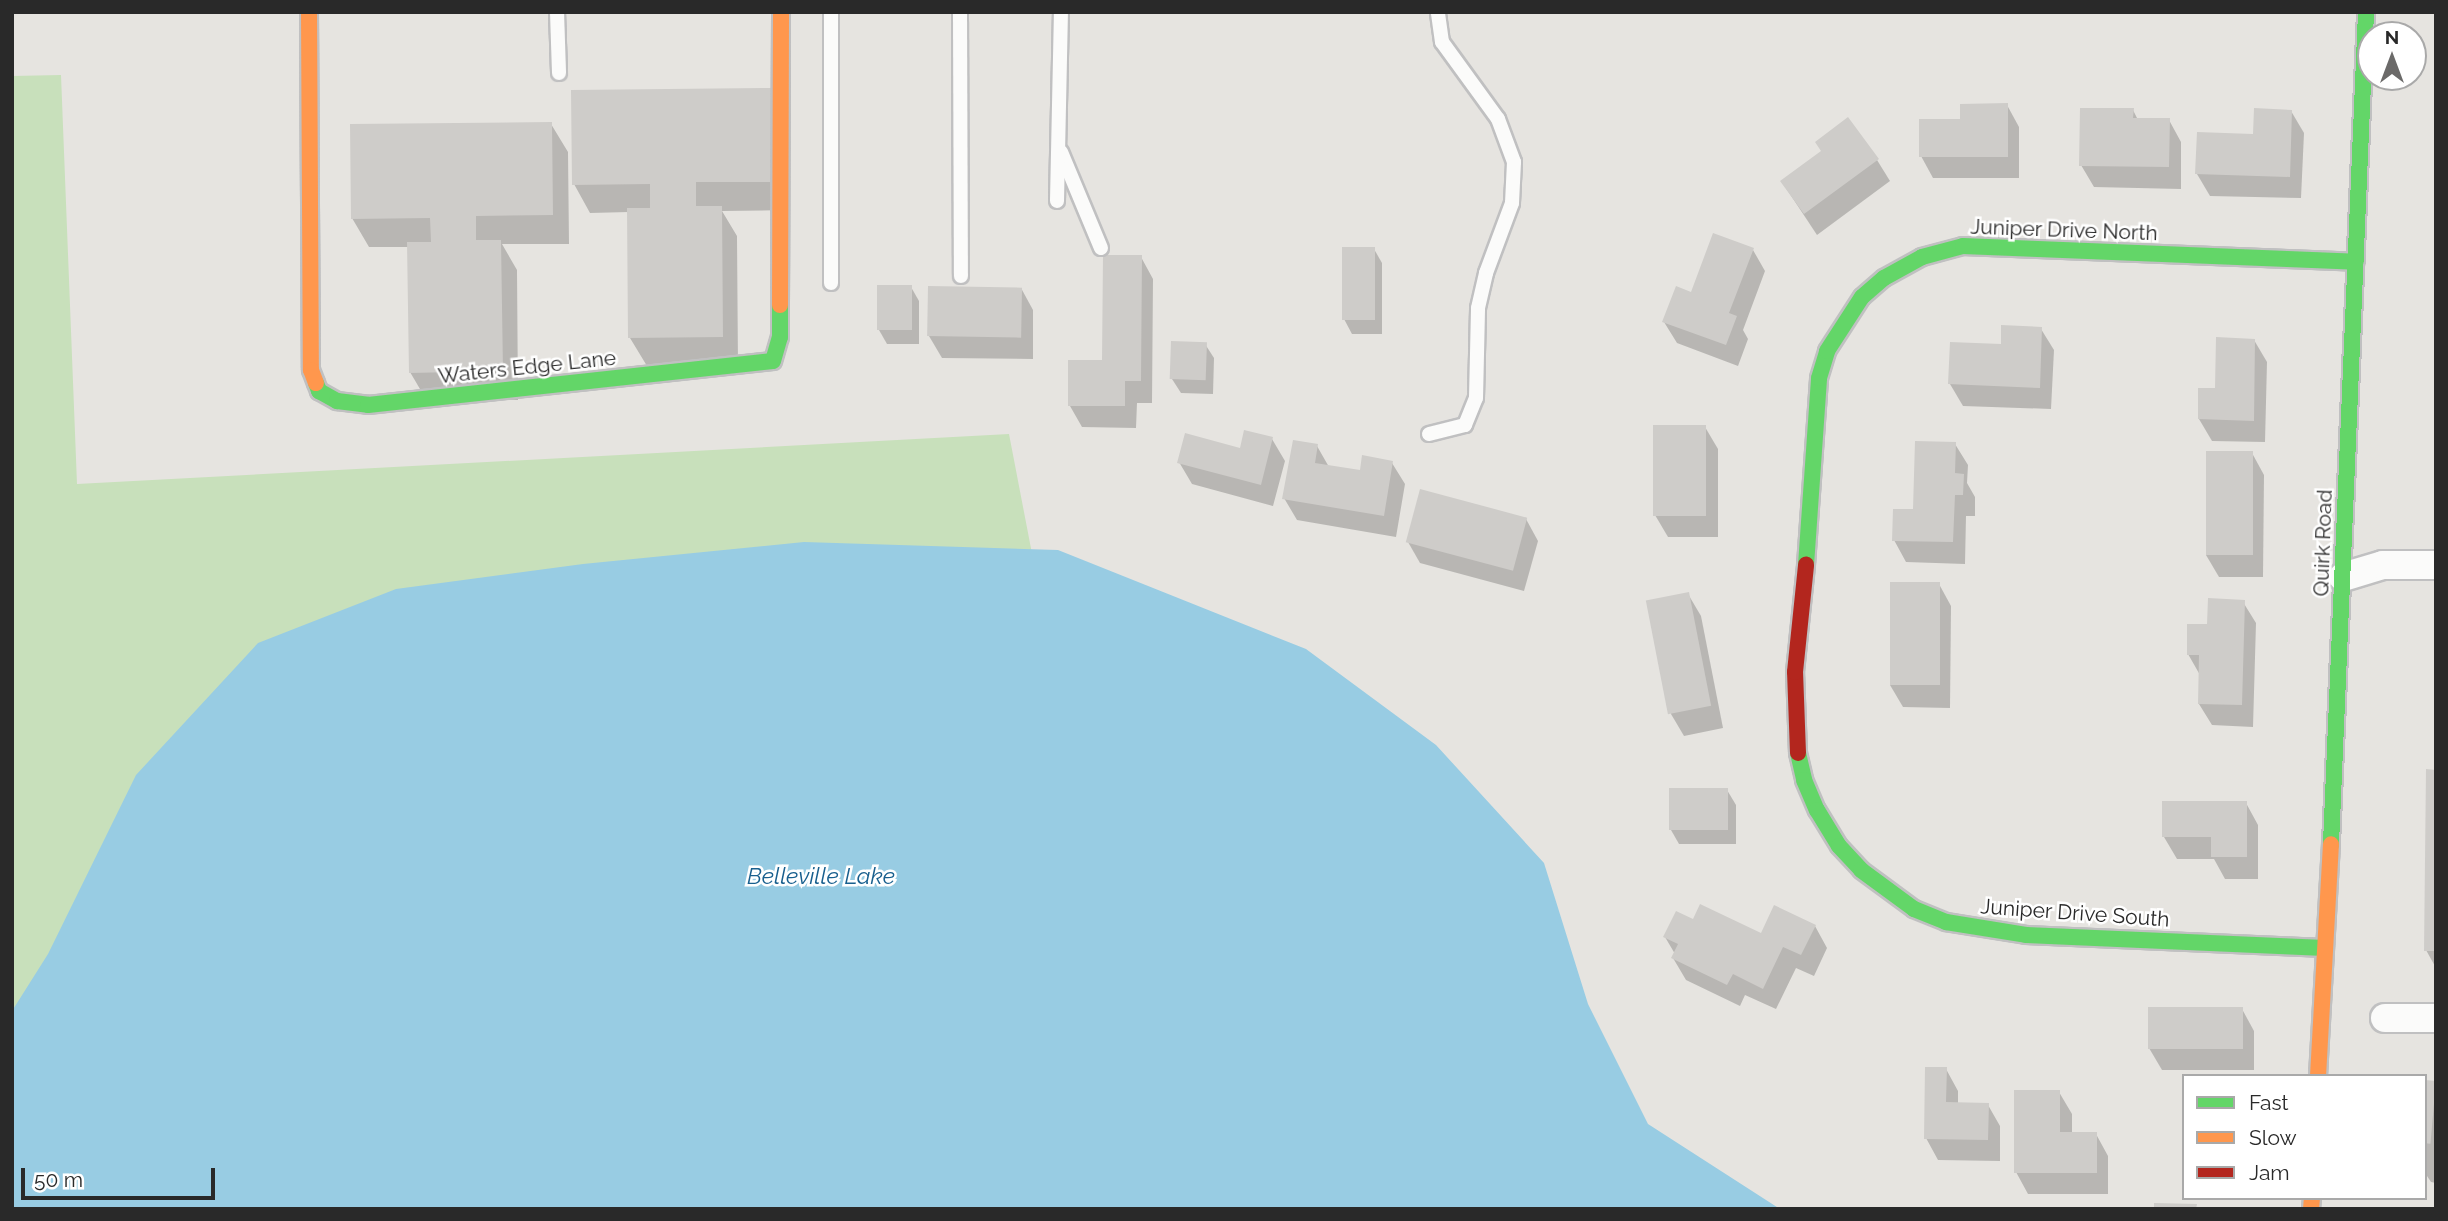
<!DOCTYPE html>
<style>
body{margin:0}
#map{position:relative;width:2448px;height:1221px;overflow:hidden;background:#e6e4e0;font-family:Raleway,sans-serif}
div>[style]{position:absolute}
.green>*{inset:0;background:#c8e0bb}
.water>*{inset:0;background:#98cce3}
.shadow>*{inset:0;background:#0003}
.building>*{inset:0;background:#ceccc9;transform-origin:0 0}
.roads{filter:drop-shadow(2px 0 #c0c0c1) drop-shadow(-2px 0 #c0c0c1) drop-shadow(0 2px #c0c0c1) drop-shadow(0 -2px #c0c0c1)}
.lane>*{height:14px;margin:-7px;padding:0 7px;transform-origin:7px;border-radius:7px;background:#fbfbfa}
.street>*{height:28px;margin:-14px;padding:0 14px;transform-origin:14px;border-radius:14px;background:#fbfbfa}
.fast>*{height:16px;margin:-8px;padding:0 8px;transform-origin:8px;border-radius:8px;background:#63d668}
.slow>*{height:16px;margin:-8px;padding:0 8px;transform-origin:8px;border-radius:8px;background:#ff974d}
.jam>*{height:16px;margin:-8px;padding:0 8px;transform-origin:8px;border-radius:8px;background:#b3261e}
span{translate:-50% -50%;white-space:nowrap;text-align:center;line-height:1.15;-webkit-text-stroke:5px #fff;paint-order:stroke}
.street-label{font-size:21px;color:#292929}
.water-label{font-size:23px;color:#185f8e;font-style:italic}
.frame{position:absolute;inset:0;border:14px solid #292929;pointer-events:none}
.legend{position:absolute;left:2182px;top:1074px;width:245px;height:126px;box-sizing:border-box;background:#fff;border:2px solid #a9a9a9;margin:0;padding:9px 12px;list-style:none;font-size:21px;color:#292929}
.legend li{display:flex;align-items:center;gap:14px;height:35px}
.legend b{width:35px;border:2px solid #a9a9a9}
.north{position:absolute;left:2357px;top:21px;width:70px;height:70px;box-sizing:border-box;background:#fff;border:2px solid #a9a9a9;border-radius:50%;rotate:0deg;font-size:19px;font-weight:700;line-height:28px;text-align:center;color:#292929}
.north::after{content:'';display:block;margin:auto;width:24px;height:32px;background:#6b6a69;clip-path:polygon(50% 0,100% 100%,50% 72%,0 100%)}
.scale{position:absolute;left:21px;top:1168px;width:194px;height:32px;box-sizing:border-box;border:4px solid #292929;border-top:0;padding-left:9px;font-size:21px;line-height:24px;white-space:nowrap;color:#292929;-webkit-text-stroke:5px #fff;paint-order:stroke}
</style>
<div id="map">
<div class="green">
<i style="clip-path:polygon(61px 75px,77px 484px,1009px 434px,1059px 694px,12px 1186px,12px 76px)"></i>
</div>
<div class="water">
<i style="clip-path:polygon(804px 542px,1058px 550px,1306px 649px,1436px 745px,1544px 863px,1588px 1004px,1648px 1124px,1780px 1209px,12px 1209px,12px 1011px,48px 954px,136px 775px,258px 643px,396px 589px,583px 564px)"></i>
</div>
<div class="shadow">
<i style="clip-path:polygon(773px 90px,790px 210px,722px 211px,737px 236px,738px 366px,647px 366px,630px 338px,629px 212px,590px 213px,574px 184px)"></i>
<i style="clip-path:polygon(2007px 105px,2019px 127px,2019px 178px,1933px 178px,1921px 156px,1962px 121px)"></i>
<i style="clip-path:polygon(2133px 110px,2138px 120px,2169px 120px,2181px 142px,2181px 189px,2094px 187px,2081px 165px)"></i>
<i style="clip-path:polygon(2291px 111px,2304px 133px,2301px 198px,2210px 196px,2197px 174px)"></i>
<i style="clip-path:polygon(551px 124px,568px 152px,569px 244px,502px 244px,517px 270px,518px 400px,427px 401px,410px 372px,409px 247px,369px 247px,352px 218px)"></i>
<i style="clip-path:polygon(1877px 160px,1890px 181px,1817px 235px,1782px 182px)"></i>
<i style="clip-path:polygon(1374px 249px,1382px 263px,1382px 334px,1352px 334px,1344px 319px)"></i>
<i style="clip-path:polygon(1753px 250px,1765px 271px,1743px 330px,1748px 339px,1738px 366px,1677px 343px,1664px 322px,1692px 294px)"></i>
<i style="clip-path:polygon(1141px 257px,1153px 279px,1152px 403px,1137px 403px,1136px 428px,1082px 427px,1070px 406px,1104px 362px)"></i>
<i style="clip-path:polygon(911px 287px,919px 301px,919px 344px,887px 344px,879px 330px)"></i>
<i style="clip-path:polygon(1021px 288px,1033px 310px,1033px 359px,942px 358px,929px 336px)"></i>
<i style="clip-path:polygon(2041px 329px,2054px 350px,2051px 409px,1963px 406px,1950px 384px,2002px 346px)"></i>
<i style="clip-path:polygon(2254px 340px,2267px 362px,2265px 442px,2212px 441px,2199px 419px,2216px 390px)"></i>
<i style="clip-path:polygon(1205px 344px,1214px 358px,1213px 394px,1181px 393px,1172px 379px)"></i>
<i style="clip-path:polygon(1705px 427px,1718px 449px,1718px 537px,1668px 537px,1655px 515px)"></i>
<i style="clip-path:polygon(1272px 439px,1285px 461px,1273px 506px,1192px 484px,1179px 462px,1241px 450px)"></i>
<i style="clip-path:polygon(1955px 444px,1968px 465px,1967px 483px,1975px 497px,1975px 516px,1966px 516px,1965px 564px,1906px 562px,1894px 540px)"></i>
<i style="clip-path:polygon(1317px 446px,1329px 467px,1361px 472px,1392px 463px,1405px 484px,1396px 537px,1297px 520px,1284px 498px)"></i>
<i style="clip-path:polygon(2252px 453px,2264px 475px,2263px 577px,2219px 577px,2206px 555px)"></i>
<i style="clip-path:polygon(1526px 519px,1538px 541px,1524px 591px,1420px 563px,1408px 542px)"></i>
<i style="clip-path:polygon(1939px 584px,1951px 606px,1950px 708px,1903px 707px,1890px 685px)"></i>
<i style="clip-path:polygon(1688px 594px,1701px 616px,1723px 728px,1684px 736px,1671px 714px)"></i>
<i style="clip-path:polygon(2243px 602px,2256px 623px,2253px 727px,2212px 725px,2199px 704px,2200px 675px,2188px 654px,2209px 626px)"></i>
<i style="clip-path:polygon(2436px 771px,2436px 968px,2426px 950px)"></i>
<i style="clip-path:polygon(1727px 790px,1736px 805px,1736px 844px,1679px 844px,1671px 830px)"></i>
<i style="clip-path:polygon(2246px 803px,2258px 825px,2258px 879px,2225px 879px,2214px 859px,2177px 859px,2164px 837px)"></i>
<i style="clip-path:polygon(1694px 921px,1762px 935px,1815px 926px,1827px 948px,1814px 976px,1796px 968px,1776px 1009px,1745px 995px,1740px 1006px,1686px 980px,1673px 958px,1675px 954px,1665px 937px)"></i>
<i style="clip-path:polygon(2242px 1009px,2254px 1031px,2254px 1070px,2162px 1070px,2149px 1048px)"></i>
<i style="clip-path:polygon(1946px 1069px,1958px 1091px,1958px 1104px,1988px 1105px,2000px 1126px,2000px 1161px,1938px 1160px,1926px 1138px)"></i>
<i style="clip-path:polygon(2425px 1082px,2436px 1082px,2436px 1183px,2431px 1182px,2425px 1173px)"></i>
<i style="clip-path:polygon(2059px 1092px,2072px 1114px,2072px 1134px,2096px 1134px,2108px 1156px,2108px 1194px,2028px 1194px,2016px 1172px)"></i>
</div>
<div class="building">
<i style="clip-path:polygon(774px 88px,775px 182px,696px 182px,696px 206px,722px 206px,723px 337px,628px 338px,627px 208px,650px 208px,650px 184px,572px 185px,571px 90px)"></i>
<i style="clip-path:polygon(2008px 103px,2008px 157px,1919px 157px,1919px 119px,1960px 119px,1960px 104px)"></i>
<i style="clip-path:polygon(2080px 108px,2134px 108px,2133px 118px,2170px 118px,2169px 167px,2079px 166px)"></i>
<i style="clip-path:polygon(2254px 108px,2292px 110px,2290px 177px,2195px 174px,2197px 132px,2253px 134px)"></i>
<i style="clip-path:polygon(1848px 117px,1879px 159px,1804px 214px,1780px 181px,1821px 151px,1815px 142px)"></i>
<i style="clip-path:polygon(552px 122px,553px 215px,476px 216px,476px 240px,501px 240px,503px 371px,409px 373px,407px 242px,431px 242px,430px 218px,351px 219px,350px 124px)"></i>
<i style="clip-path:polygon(1713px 233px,1754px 248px,1729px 313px,1737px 316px,1726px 345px,1662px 322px,1676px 286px,1691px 292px)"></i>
<i style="left:1342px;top:247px;width:33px;height:73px"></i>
<i style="clip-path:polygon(1103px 255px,1142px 255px,1141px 381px,1125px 381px,1125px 406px,1068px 406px,1068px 360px,1102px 360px)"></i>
<i style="left:877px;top:285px;width:35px;height:45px"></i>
<i style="left:928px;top:286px;width:94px;height:50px;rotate:1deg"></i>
<i style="clip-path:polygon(2001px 325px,2042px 327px,2040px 388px,1948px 384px,1950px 342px,2001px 344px)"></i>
<i style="clip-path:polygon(2216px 337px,2255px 339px,2254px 421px,2198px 419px,2198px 388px,2215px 388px)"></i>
<i style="left:1171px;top:341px;width:36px;height:38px;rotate:2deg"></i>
<i style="left:1653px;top:425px;width:53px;height:91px"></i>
<i style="clip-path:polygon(1244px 430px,1273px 437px,1261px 485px,1177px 463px,1185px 433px,1240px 448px)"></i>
<i style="clip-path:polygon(1293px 440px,1318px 444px,1315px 463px,1360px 470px,1362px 455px,1393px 461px,1384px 516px,1282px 499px)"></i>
<i style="clip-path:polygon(1915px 441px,1956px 442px,1955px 473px,1964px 474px,1963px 495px,1955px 495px,1953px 542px,1892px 541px,1893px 509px,1913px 509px)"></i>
<i style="left:2206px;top:451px;width:47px;height:104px"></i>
<i style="left:1420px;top:489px;width:111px;height:55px;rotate:15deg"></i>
<i style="left:1890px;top:582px;width:50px;height:103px"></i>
<i style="left:1689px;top:592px;width:116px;height:44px;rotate:79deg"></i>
<i style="clip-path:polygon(2208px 598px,2245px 600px,2242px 705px,2198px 704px,2199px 655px,2187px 655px,2187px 624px,2207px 624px)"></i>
<i style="clip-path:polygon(2426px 769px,2436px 770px,2436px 951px,2424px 951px)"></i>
<i style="left:1669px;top:788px;width:59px;height:42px"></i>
<i style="clip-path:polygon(2162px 801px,2247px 801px,2247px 857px,2211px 857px,2211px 837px,2162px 837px)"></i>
<i style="clip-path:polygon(1700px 904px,1761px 933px,1774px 905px,1816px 925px,1801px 955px,1783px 947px,1763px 989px,1733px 974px,1727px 985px,1671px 958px,1678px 944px,1663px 937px,1676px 911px,1693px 919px)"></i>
<i style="left:2148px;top:1007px;width:95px;height:42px"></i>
<i style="clip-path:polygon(1925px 1067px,1947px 1067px,1946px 1102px,1989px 1103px,1988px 1140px,1924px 1139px)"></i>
<i style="left:2425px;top:1080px;width:11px;height:63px;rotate:5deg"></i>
<i style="clip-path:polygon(2014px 1090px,2060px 1090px,2060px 1132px,2097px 1132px,2097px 1173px,2014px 1173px)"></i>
<i style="clip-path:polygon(2154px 1203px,2197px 1204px,2196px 1209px,2154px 1209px)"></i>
</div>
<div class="roads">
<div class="lane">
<i style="left:557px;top:12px;width:61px;rotate:88.1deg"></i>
<i style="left:960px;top:12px;width:264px;rotate:89.8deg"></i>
<i style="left:1061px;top:152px;width:104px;rotate:67.4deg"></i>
<i style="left:1057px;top:201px;width:189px;rotate:-88.8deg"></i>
<i style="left:831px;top:283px;width:271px;rotate:-90deg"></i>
<i style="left:1429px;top:434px;width:37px;rotate:-14deg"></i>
<i style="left:1465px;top:425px;width:29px;rotate:-68deg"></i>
<i style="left:1476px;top:398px;width:90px;rotate:-88.7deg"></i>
<i style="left:1478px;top:308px;width:36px;rotate:-77deg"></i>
<i style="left:1486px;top:273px;width:75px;rotate:-69.6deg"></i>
<i style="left:1512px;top:203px;width:41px;rotate:-87.2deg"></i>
<i style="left:1514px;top:162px;width:46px;rotate:-110.4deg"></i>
<i style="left:1498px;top:119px;width:95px;rotate:-126deg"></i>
<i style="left:1442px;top:42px;width:30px;rotate:-98deg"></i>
</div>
<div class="street">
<i style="left:2343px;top:577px;width:42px;rotate:-16.7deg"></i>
<i style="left:2383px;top:565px;width:53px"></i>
<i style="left:2385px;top:1018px;width:51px"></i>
</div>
<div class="fast">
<i style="left:316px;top:383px;width:9px;rotate:69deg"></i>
<i style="left:319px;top:391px;width:21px;rotate:29deg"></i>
<i style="left:337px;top:401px;width:31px;rotate:7deg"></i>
<i style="left:368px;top:405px;width:407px;rotate:-6.2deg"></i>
<i style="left:773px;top:361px;width:25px;rotate:-74deg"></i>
<i style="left:780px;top:337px;width:32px;rotate:-90deg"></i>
<i style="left:1806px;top:565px;width:187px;rotate:-86deg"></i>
<i style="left:1819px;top:378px;width:28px;rotate:-73deg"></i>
<i style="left:1827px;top:351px;width:64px;rotate:-57.1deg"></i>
<i style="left:1862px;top:297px;width:29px;rotate:-41deg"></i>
<i style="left:1884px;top:278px;width:43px;rotate:-28.9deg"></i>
<i style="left:1922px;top:257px;width:42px;rotate:-15deg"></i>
<i style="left:1963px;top:246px;width:393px;rotate:2.3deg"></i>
<i style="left:1798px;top:753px;width:28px;rotate:77deg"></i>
<i style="left:1804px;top:780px;width:33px;rotate:67deg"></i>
<i style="left:1817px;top:810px;width:42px;rotate:58.6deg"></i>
<i style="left:1839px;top:846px;width:33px;rotate:47deg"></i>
<i style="left:1861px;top:870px;width:66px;rotate:36.3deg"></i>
<i style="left:1914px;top:909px;width:35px;rotate:22deg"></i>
<i style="left:1946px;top:922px;width:81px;rotate:9.2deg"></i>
<i style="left:2026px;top:935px;width:299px;rotate:2.5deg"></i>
<i style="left:2331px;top:844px;width:833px;rotate:-87.59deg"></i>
</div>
<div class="slow">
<i style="left:309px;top:12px;width:358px;rotate:89.7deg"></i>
<i style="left:311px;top:370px;width:14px;rotate:69deg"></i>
<i style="left:780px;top:305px;width:293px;rotate:-89.8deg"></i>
<i style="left:2318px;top:1076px;width:232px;rotate:-86.8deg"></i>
<i style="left:2311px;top:1209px;width:11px;rotate:-85deg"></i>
</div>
<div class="jam">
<i style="left:1798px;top:753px;width:81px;rotate:-92.1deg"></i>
<i style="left:1795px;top:672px;width:108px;rotate:-84.1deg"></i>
</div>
</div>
<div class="street-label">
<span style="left:2064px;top:230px;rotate:2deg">Juniper Drive North</span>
<span style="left:527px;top:367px;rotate:-6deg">Waters Edge Lane</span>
<span style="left:2323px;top:543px;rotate:-88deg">Quirk Road</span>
<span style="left:2075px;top:913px;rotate:4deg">Juniper Drive South</span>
</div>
<div class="water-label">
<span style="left:821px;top:876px">Belleville Lake</span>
</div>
<div class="frame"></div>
<ul class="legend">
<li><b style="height:9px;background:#63d668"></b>Fast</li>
<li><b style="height:9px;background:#ff974d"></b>Slow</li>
<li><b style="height:9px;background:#b3261e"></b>Jam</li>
</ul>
<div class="north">N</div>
<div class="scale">50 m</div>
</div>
